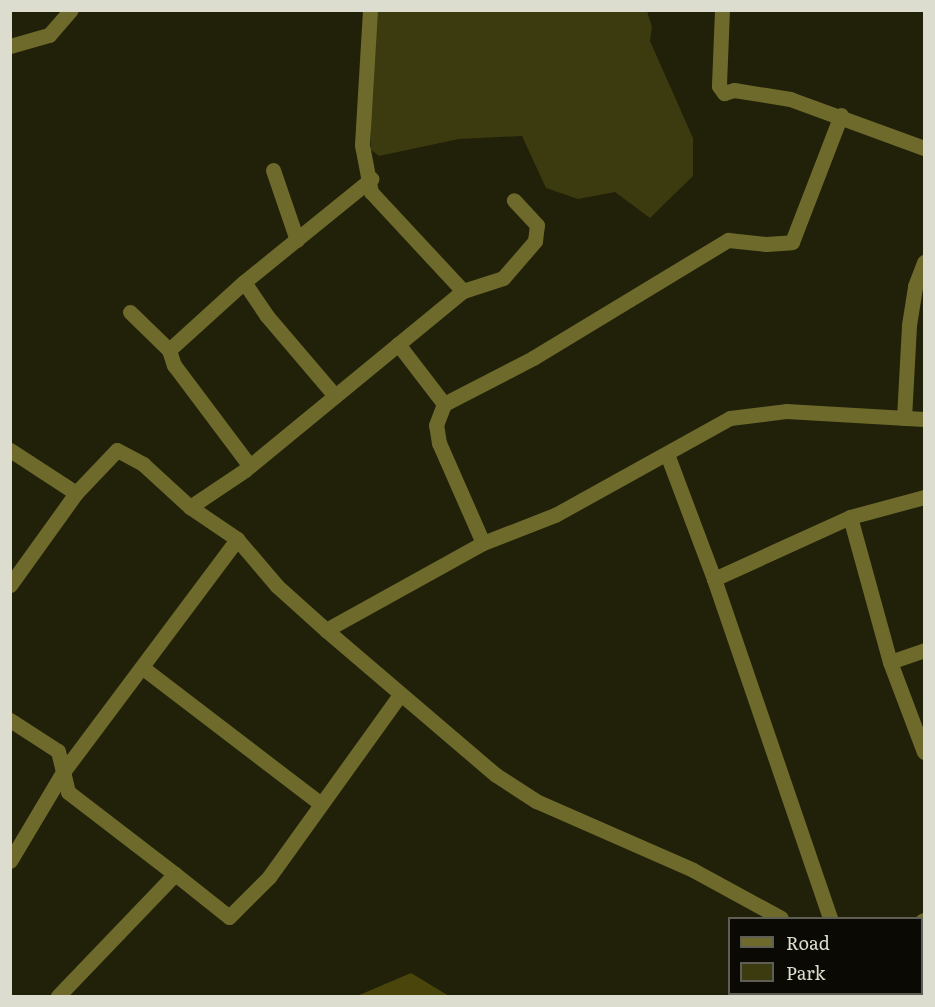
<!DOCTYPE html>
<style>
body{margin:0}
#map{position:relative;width:935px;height:1007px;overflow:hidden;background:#212009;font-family:Literata,serif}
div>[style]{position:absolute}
.green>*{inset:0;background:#3c3a0f}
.forest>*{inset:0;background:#49450b}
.minor>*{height:15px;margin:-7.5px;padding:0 7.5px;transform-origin:7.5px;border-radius:7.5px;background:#6d6a2c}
span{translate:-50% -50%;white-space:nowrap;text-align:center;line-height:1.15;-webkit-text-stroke:6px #0a0903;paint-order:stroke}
.frame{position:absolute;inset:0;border:12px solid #ddddcf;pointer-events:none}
.legend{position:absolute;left:728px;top:917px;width:195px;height:78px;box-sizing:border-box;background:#0a0903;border:2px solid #5e5e55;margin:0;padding:8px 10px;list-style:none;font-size:18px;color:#ddddcf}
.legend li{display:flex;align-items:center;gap:12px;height:30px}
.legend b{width:30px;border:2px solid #5e5e55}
</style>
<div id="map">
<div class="green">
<i style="clip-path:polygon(376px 11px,647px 11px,652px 27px,650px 41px,693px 138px,693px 176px,650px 218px,615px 192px,578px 199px,546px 188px,522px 136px,459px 139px,379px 156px,371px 150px,371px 43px)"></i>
</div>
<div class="forest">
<i style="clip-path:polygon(411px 973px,449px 996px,357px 996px)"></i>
</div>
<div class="minor">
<i style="left:370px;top:10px;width:135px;rotate:93.4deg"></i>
<i style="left:362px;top:145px;width:48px;rotate:79.2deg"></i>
<i style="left:371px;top:192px;width:135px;rotate:47.1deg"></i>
<i style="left:722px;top:10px;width:76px;rotate:92.3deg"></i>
<i style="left:719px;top:86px;width:9px;rotate:54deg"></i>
<i style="left:724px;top:93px;width:10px;rotate:-17deg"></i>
<i style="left:734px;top:90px;width:57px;rotate:9.1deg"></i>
<i style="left:790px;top:99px;width:143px;rotate:20.1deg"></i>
<i style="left:10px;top:46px;width:41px;rotate:-15.8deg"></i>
<i style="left:49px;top:35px;width:33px;rotate:-49deg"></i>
<i style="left:273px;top:170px;width:74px;rotate:71.1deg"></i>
<i style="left:244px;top:282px;width:41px;rotate:55.9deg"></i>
<i style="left:267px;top:316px;width:105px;rotate:49.6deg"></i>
<i style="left:130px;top:312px;width:54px;rotate:44.3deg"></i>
<i style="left:169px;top:350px;width:16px;rotate:72deg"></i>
<i style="left:174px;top:365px;width:125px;rotate:53.1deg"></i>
<i style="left:398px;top:344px;width:76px;rotate:52.5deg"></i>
<i style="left:169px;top:350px;width:101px;rotate:-42.2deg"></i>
<i style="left:244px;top:282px;width:164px;rotate:-39deg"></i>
<i style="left:904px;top:418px;width:93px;rotate:-86.9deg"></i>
<i style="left:909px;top:325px;width:39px;rotate:-81deg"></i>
<i style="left:915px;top:286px;width:26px;rotate:-69deg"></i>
<i style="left:10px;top:450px;width:79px;rotate:33.1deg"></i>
<i style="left:667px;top:454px;width:134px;rotate:69.4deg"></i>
<i style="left:714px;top:579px;width:358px;rotate:71.1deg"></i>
<i style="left:190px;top:507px;width:66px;rotate:-33.9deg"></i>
<i style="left:245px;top:470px;width:282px;rotate:-39.4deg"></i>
<i style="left:463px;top:291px;width:42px;rotate:-18deg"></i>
<i style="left:503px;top:278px;width:49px;rotate:-49.1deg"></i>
<i style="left:535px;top:241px;width:16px;rotate:-83deg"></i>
<i style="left:537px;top:225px;width:34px;rotate:-133deg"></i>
<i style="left:850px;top:517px;width:150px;rotate:74.6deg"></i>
<i style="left:890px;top:662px;width:96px;rotate:69.3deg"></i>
<i style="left:483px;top:543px;width:109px;rotate:-113.7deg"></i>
<i style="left:439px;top:443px;width:18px;rotate:-99deg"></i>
<i style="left:436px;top:425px;width:22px;rotate:-69deg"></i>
<i style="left:444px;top:404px;width:100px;rotate:-27.3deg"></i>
<i style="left:533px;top:358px;width:228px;rotate:-31.2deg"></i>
<i style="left:728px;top:240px;width:38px;rotate:6deg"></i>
<i style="left:766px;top:244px;width:26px;rotate:-4deg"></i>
<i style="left:792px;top:242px;width:136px;rotate:-68.9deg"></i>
<i style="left:714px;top:579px;width:149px;rotate:-24.5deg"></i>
<i style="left:850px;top:517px;width:77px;rotate:-15.1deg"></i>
<i style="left:10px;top:585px;width:113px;rotate:-54.3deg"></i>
<i style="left:76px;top:493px;width:59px;rotate:-46.4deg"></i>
<i style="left:117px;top:450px;width:30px;rotate:28deg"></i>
<i style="left:143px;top:464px;width:64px;rotate:42.5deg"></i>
<i style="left:190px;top:507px;width:57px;rotate:34.2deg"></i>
<i style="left:237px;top:539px;width:62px;rotate:49.6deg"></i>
<i style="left:277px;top:586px;width:66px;rotate:41.9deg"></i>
<i style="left:326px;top:630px;width:223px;rotate:40.5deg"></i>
<i style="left:496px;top:775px;width:48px;rotate:33deg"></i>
<i style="left:536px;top:801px;width:171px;rotate:23.7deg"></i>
<i style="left:693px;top:870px;width:100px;rotate:28.6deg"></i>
<i style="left:326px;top:630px;width:179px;rotate:-29deg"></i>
<i style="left:483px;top:543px;width:77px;rotate:-21.3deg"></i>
<i style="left:555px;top:515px;width:200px;rotate:-29deg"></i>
<i style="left:730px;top:418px;width:56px;rotate:-7.1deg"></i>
<i style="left:786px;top:411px;width:138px;rotate:3.3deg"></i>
<i style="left:890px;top:662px;width:36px;rotate:-19deg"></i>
<i style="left:143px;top:668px;width:224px;rotate:37.4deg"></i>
<i style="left:10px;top:720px;width:57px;rotate:32.9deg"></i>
<i style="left:58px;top:751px;width:42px;rotate:76.3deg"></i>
<i style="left:68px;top:792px;width:135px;rotate:37.5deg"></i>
<i style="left:10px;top:861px;width:104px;rotate:-59.2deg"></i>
<i style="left:63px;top:772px;width:291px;rotate:-53.2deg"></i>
<i style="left:922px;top:921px;width:2px;rotate:-27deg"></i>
<i style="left:58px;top:996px;width:169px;rotate:-46.2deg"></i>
<i style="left:175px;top:874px;width:69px;rotate:38.5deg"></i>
<i style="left:229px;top:917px;width:57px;rotate:-45deg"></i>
<i style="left:269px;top:877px;width:224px;rotate:-54.3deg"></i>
<i style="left:748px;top:996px;width:5px;rotate:-22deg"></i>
</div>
<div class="frame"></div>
<ul class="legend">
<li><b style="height:8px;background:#6d6a2c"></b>Road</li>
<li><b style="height:16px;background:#3c3a0f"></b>Park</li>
</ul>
</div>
